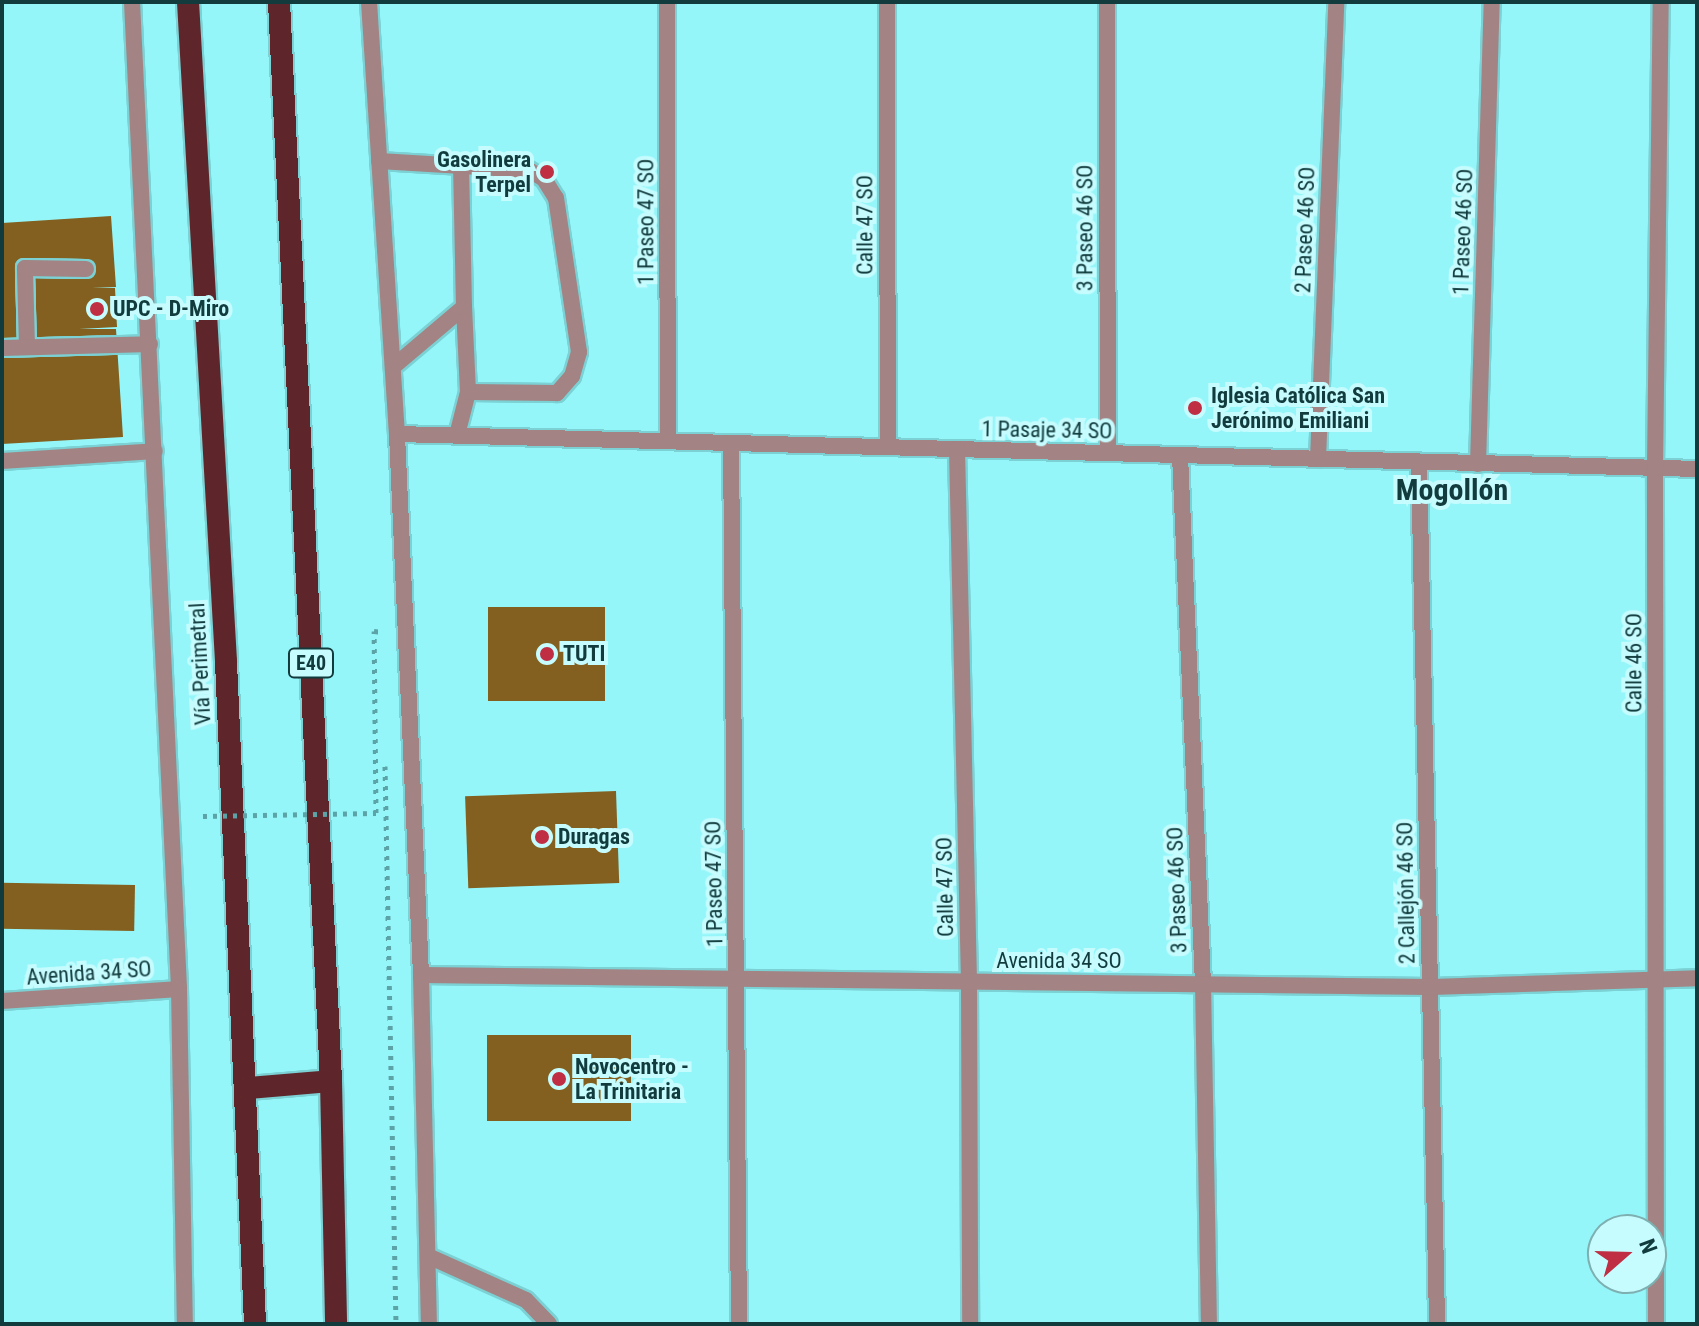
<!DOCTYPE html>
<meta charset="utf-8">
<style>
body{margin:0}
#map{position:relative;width:1699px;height:1326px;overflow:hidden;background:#95f6fa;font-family:"Roboto Condensed",sans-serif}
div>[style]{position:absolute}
.building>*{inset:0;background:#83601f;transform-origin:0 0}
.path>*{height:5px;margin-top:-2.5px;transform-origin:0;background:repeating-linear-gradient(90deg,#5ba3a6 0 4px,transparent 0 10px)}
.roads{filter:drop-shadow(2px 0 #7bd1d4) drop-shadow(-2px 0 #7bd1d4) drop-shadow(0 2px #7bd1d4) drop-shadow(0 -2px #7bd1d4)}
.service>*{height:16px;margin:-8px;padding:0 8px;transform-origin:8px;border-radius:8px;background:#a38383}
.minor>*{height:16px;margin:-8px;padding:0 8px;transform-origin:8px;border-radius:8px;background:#a38383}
.tertiary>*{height:16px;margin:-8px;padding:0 8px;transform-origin:8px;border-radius:8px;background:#a38383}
.trunk>*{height:22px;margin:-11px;padding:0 11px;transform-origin:11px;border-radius:11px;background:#5e262a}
.path-bridge>*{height:5px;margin-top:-2.5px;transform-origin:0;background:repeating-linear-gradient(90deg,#5ba3a6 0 4px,transparent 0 10px)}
.dots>*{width:22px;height:22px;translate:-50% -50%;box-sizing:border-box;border:4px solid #c6fcfe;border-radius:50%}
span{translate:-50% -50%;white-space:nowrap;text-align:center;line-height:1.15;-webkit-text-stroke:8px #c6fcfe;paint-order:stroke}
.shield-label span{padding:2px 6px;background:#c6fcfe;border:2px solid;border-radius:6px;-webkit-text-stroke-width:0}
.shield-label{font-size:20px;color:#113b3d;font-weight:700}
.poi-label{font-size:22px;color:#113b3d;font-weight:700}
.right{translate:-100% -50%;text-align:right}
.left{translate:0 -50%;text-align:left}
.street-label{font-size:22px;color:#113b3d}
.district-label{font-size:30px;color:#113b3d;font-weight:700}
.frame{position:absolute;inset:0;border:4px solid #113b3d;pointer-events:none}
.north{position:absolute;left:1587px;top:1214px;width:80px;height:80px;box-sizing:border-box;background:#c6fcfe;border:2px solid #7eafb1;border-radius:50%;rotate:70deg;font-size:22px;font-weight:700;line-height:32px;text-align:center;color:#113b3d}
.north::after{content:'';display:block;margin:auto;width:28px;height:36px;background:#bf2e42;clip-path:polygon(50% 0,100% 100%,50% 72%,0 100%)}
</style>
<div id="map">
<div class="building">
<i style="clip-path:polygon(111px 216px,116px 287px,92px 288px,115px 288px,117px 327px,79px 329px,116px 329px,123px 437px,2px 444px,2px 223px)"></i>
<i style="left:488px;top:607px;width:117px;height:94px"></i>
<i style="left:616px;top:791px;width:92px;height:151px;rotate:88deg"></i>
<i style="left:135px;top:885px;width:46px;height:133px;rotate:91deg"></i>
<i style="left:487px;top:1035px;width:144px;height:86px"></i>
</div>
<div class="path">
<i style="left:385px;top:766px;width:558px;rotate:88.87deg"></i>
<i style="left:376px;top:813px;width:182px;rotate:-90.6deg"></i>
<i style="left:374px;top:631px;width:8px;rotate:7deg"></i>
</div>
<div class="roads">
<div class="service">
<i style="left:379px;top:161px;width:150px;rotate:3.4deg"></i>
<i style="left:529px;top:170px;width:17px;rotate:31deg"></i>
<i style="left:544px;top:179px;width:22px;rotate:58deg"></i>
<i style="left:556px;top:198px;width:156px;rotate:81.5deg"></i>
<i style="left:579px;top:352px;width:25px;rotate:106deg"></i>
<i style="left:572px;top:376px;width:23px;rotate:131deg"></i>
<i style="left:557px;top:393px;width:89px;rotate:-179.4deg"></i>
<i style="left:468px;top:392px;width:44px;rotate:104.3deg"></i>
<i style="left:464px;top:307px;width:85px;rotate:87.3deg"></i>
<i style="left:27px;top:347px;width:79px;rotate:-91.5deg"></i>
<i style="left:25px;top:268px;width:61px;rotate:0.9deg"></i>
<i style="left:2px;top:348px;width:148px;rotate:-1.5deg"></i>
<i style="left:393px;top:367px;width:93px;rotate:-40.2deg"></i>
<i style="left:464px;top:307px;width:140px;rotate:-91.2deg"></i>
<i style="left:428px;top:1256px;width:107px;rotate:24.2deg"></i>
<i style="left:526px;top:1300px;width:33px;rotate:46deg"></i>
</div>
<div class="minor">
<i style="left:667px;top:2px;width:439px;rotate:89.9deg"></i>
<i style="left:887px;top:2px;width:445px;rotate:89.9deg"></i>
<i style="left:1107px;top:2px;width:451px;rotate:89.9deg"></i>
<i style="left:397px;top:434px;width:1300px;rotate:1.54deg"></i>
<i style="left:731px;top:443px;width:881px;rotate:89.48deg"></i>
<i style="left:957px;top:449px;width:534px;rotate:88.71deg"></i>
<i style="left:969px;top:983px;width:341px;rotate:89.8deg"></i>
<i style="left:1180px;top:455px;width:529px;rotate:87.51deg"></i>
<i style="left:1203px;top:983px;width:341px;rotate:89deg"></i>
<i style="left:1318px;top:459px;width:457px;rotate:-87.7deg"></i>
<i style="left:2px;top:461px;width:153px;rotate:-3.7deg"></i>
<i style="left:1419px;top:462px;width:862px;rotate:88.8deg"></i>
<i style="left:1478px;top:464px;width:462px;rotate:-88.3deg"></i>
<i style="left:421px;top:975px;width:1009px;rotate:0.68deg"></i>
<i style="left:1430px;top:987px;width:267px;rotate:-1.9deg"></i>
<i style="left:2px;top:1001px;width:177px;rotate:-3.9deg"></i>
<i style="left:1656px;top:1324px;width:856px;rotate:-90.07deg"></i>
<i style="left:1655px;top:468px;width:466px;rotate:-89.3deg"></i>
</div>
<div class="tertiary">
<i style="left:132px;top:2px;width:988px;rotate:87.27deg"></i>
<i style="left:179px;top:989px;width:335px;rotate:89deg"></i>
<i style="left:369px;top:2px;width:433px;rotate:86.3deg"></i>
<i style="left:397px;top:434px;width:542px;rotate:87.46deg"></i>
<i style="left:421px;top:975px;width:349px;rotate:88.7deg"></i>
</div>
<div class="trunk">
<i style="left:188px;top:2px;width:661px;rotate:86.7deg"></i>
<i style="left:226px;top:662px;width:663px;rotate:87.49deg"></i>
<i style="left:279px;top:2px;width:1080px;rotate:87.24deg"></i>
<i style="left:331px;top:1081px;width:243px;rotate:88.8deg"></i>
<i style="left:248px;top:1088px;width:83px;rotate:-4.8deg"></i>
</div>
</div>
<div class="path-bridge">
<i style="left:203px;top:816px;width:173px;rotate:-1deg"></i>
</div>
<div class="dots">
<i style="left:547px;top:172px;background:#bf2e42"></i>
<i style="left:97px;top:309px;background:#bf2e42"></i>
<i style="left:1195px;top:408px;background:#bf2e42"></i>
<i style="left:547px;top:654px;background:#bf2e42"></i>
<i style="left:542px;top:837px;background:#bf2e42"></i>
<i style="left:559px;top:1079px;background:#bf2e42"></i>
</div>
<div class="shield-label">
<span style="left:311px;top:663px">E40</span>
</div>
<div class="poi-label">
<span class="right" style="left:531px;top:172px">Gasolinera<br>Terpel</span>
<span class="left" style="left:113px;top:309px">UPC - D-Miro</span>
<span class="left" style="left:1211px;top:408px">Iglesia Católica San<br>Jerónimo Emiliani</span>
<span class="left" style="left:563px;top:654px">TUTI</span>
<span class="left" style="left:558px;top:837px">Duragas</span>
<span class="left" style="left:575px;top:1079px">Novocentro -<br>La Trinitaria</span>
</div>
<div class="street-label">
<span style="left:646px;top:222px;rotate:-90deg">1 Paseo 47 SO</span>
<span style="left:865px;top:225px;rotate:-90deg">Calle 47 SO</span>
<span style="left:1085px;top:228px;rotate:-90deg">3 Paseo 46 SO</span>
<span style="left:1305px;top:230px;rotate:-88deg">2 Paseo 46 SO</span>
<span style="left:1463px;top:232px;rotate:-88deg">1 Paseo 46 SO</span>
<span style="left:1047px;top:430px;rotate:1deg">1 Pasaje 34 SO</span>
<span style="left:1634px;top:663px;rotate:-90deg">Calle 46 SO</span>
<span style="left:200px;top:664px;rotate:-93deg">Vía Perimetral</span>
<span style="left:714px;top:884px;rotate:-91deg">1 Paseo 47 SO</span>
<span style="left:945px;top:887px;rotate:-91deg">Calle 47 SO</span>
<span style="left:1177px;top:890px;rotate:-92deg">3 Paseo 46 SO</span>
<span style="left:1406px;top:893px;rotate:-91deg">2 Callejón 46 SO</span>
<span style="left:1059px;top:961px">Avenida 34 SO</span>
<span style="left:89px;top:973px;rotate:-4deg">Avenida 34 SO</span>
</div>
<div class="district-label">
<span style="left:1452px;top:490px">Mogollón</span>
</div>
<div class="frame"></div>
<div class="north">N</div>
</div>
